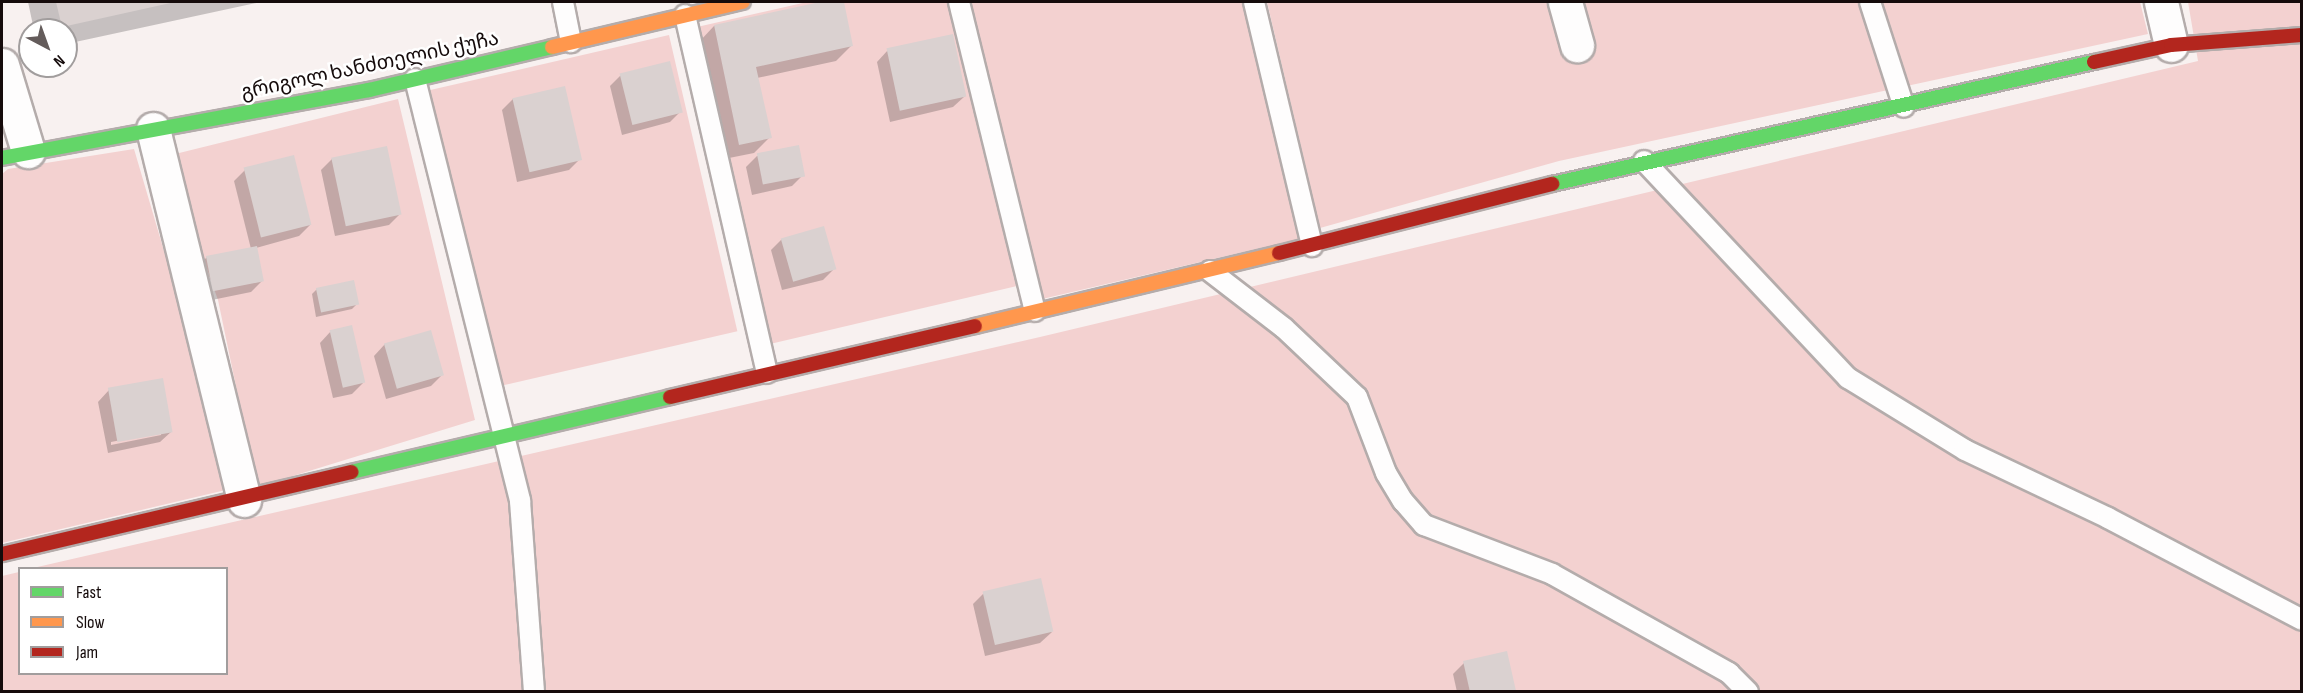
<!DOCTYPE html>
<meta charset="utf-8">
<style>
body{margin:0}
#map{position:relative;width:2303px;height:693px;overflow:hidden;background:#f8f1f0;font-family:"Sofia Sans Condensed","Noto Sans Georgian",sans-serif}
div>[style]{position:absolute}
.green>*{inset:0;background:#f3d1d0;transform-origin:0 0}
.shadow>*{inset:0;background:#0003}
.building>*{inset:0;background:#dad1d0;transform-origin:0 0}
.roads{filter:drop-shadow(2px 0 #b4acab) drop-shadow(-2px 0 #b4acab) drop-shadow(0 2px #b4acab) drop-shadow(0 -2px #b4acab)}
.lane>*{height:20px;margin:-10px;padding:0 10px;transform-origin:10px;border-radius:10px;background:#fefdfd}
.street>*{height:33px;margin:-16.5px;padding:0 16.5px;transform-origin:16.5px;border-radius:16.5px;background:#fefdfd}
.fast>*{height:14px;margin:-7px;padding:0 7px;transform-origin:7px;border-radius:7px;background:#63d668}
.slow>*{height:14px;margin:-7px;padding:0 7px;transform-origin:7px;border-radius:7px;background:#ff974d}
.jam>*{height:14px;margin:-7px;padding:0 7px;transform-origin:7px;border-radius:7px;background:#b3261e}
span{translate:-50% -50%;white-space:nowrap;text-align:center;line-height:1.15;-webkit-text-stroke:5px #fff;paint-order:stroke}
.street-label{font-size:20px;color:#150b0b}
.frame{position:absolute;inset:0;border:3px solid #150b0b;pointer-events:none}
.legend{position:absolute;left:18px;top:567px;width:210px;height:108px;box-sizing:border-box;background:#fff;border:2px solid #a19d9d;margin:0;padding:8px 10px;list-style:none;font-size:18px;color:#150b0b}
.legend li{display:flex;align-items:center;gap:12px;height:30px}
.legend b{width:30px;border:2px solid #a19d9d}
.north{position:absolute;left:18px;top:18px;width:60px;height:60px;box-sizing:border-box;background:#fff;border:2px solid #a19d9d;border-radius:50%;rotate:139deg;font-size:16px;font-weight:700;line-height:24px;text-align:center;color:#150b0b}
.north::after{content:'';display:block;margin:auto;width:21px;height:27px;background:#645c5b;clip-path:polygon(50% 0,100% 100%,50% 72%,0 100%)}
</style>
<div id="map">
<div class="green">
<i style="clip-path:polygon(807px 2px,952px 2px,1021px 285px,770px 344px,697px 27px)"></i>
<i style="clip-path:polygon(964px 2px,1247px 2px,1303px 238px,1038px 300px)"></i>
<i style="clip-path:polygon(1267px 2px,2140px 2px,2148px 34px,1559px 161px,1320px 228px)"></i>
<i style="clip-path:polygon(2188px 2px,2301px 2px,2301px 691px,2px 691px,2px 576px,19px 572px,20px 674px,226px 674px,226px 568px,33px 568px,1040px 337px,2198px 61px)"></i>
<i style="left:669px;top:35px;width:304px;height:255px;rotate:77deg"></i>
<i style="clip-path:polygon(398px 99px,475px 420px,257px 487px,218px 300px,167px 156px)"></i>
<i style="clip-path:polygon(134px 149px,174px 285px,251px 484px,2px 543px,2px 174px,8px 169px)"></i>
</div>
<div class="shadow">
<i style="clip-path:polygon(28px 2px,261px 2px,66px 44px,66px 30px,34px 30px)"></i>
<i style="clip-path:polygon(827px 2px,842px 2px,852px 45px,836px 61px,757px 78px,770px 137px,754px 153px,724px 159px,699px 42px,714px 26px)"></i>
<i style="clip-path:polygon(888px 50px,965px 96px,953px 107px,890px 122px,877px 62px)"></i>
<i style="clip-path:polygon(621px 75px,681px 111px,670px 122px,622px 135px,610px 86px)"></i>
<i style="clip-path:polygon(513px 99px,580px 159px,569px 170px,517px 182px,502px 110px)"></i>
<i style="clip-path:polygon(798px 147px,803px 175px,792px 186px,752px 195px,746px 167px,757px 156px)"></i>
<i style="clip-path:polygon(332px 159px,400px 214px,389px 225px,335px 236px,321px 170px)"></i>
<i style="clip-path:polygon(245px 170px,310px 225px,299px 236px,256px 248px,262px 281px,251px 292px,202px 302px,196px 268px,207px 257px,251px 249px,234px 181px)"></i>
<i style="clip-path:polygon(782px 239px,834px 269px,823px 280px,782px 290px,771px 250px)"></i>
<i style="clip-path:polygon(317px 289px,357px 304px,352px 309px,316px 317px,312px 294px)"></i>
<i style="clip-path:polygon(331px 331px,363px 383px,352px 394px,333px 398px,320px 343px)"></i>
<i style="clip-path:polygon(385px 344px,442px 375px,431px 386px,386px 399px,374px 356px)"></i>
<i style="clip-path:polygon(evenodd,109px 390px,172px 431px,160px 442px,108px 453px,98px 402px,109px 390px,161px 432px,161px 435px,111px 445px,111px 442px,161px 432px)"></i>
<i style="clip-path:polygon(984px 593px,1052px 632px,1040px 643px,985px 656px,973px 604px)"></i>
<i style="clip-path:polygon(1464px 663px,1514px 690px,1457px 692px,1453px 674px)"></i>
</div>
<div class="building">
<i style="clip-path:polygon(56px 2px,175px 2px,62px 27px)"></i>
<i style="clip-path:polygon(820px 2px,844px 2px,853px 46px,756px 67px,772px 138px,739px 145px,714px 25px)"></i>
<i style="left:953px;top:34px;width:64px;height:68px;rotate:78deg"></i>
<i style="left:670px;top:61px;width:53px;height:52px;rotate:76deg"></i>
<i style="left:565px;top:86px;width:76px;height:54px;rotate:77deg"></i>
<i style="left:799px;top:145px;width:32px;height:43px;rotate:79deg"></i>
<i style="left:387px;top:146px;width:70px;height:57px;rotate:78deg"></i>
<i style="left:294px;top:155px;width:72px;height:52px;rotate:76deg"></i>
<i style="left:824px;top:226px;width:45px;height:45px;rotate:74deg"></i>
<i style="left:257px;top:246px;width:36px;height:52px;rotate:79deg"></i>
<i style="left:354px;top:280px;width:25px;height:39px;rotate:78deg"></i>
<i style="left:352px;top:325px;width:59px;height:23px;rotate:77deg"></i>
<i style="left:431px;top:330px;width:47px;height:49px;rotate:74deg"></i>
<i style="left:163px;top:378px;width:55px;height:56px;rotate:80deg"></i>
<i style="left:1041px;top:578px;width:55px;height:60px;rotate:77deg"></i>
<i style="clip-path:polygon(1507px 651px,1516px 691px,1470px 692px,1463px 661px)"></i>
</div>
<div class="roads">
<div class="lane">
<i style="left:563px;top:2px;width:41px;rotate:78.7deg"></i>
<i style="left:959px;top:2px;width:318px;rotate:76.2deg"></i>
<i style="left:1254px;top:2px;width:251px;rotate:76.6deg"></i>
<i style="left:1870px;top:2px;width:110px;rotate:72.1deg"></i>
<i style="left:685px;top:15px;width:367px;rotate:77.1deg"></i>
<i style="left:415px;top:79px;width:435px;rotate:76deg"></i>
<i style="left:520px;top:501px;width:192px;rotate:85.8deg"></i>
<i style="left:1644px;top:161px;width:298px;rotate:46.8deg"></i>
<i style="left:1848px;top:378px;width:137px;rotate:31.6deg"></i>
<i style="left:1965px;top:450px;width:158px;rotate:25.4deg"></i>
<i style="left:2108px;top:518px;width:219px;rotate:27.7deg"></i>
<i style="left:1210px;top:271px;width:93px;rotate:37.6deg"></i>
<i style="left:1284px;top:328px;width:100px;rotate:43.4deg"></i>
<i style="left:1357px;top:397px;width:81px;rotate:69.1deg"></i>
<i style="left:1386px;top:473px;width:33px;rotate:59deg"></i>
<i style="left:1403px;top:501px;width:32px;rotate:49deg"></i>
<i style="left:1424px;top:525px;width:137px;rotate:20.9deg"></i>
<i style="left:1552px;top:574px;width:203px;rotate:29.2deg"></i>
<i style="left:1729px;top:673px;width:27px;rotate:45deg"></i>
</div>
<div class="street">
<i style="left:1565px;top:2px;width:45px;rotate:74.4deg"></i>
<i style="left:2161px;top:2px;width:44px;rotate:76.9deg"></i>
<i style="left:2px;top:65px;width:90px;rotate:73.2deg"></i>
<i style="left:153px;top:129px;width:382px;rotate:76.2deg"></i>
</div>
<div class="fast">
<i style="left:2px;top:158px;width:373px;rotate:-10.5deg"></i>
<i style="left:369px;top:90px;width:188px;rotate:-13.2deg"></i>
<i style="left:1552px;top:184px;width:556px;rotate:-12.69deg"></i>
<i style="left:351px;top:472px;width:328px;rotate:-13.2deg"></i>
</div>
<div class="slow">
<i style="left:552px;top:47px;width:196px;rotate:-13.3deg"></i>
<i style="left:975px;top:326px;width:313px;rotate:-13.5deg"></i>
</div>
<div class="jam">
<i style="left:2094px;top:62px;width:79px;rotate:-12.4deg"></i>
<i style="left:2171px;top:45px;width:131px;rotate:-4.4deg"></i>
<i style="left:1279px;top:253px;width:282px;rotate:-14.2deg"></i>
<i style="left:670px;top:397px;width:313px;rotate:-13.1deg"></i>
<i style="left:2px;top:554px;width:359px;rotate:-13.2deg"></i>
</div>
</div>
<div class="street-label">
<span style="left:370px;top:66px;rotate:-12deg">გრიგოლ ხანძთელის ქუჩა</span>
</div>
<div class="frame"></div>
<ul class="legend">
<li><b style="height:8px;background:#63d668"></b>Fast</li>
<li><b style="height:8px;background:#ff974d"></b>Slow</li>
<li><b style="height:8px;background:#b3261e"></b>Jam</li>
</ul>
<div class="north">N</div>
</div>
